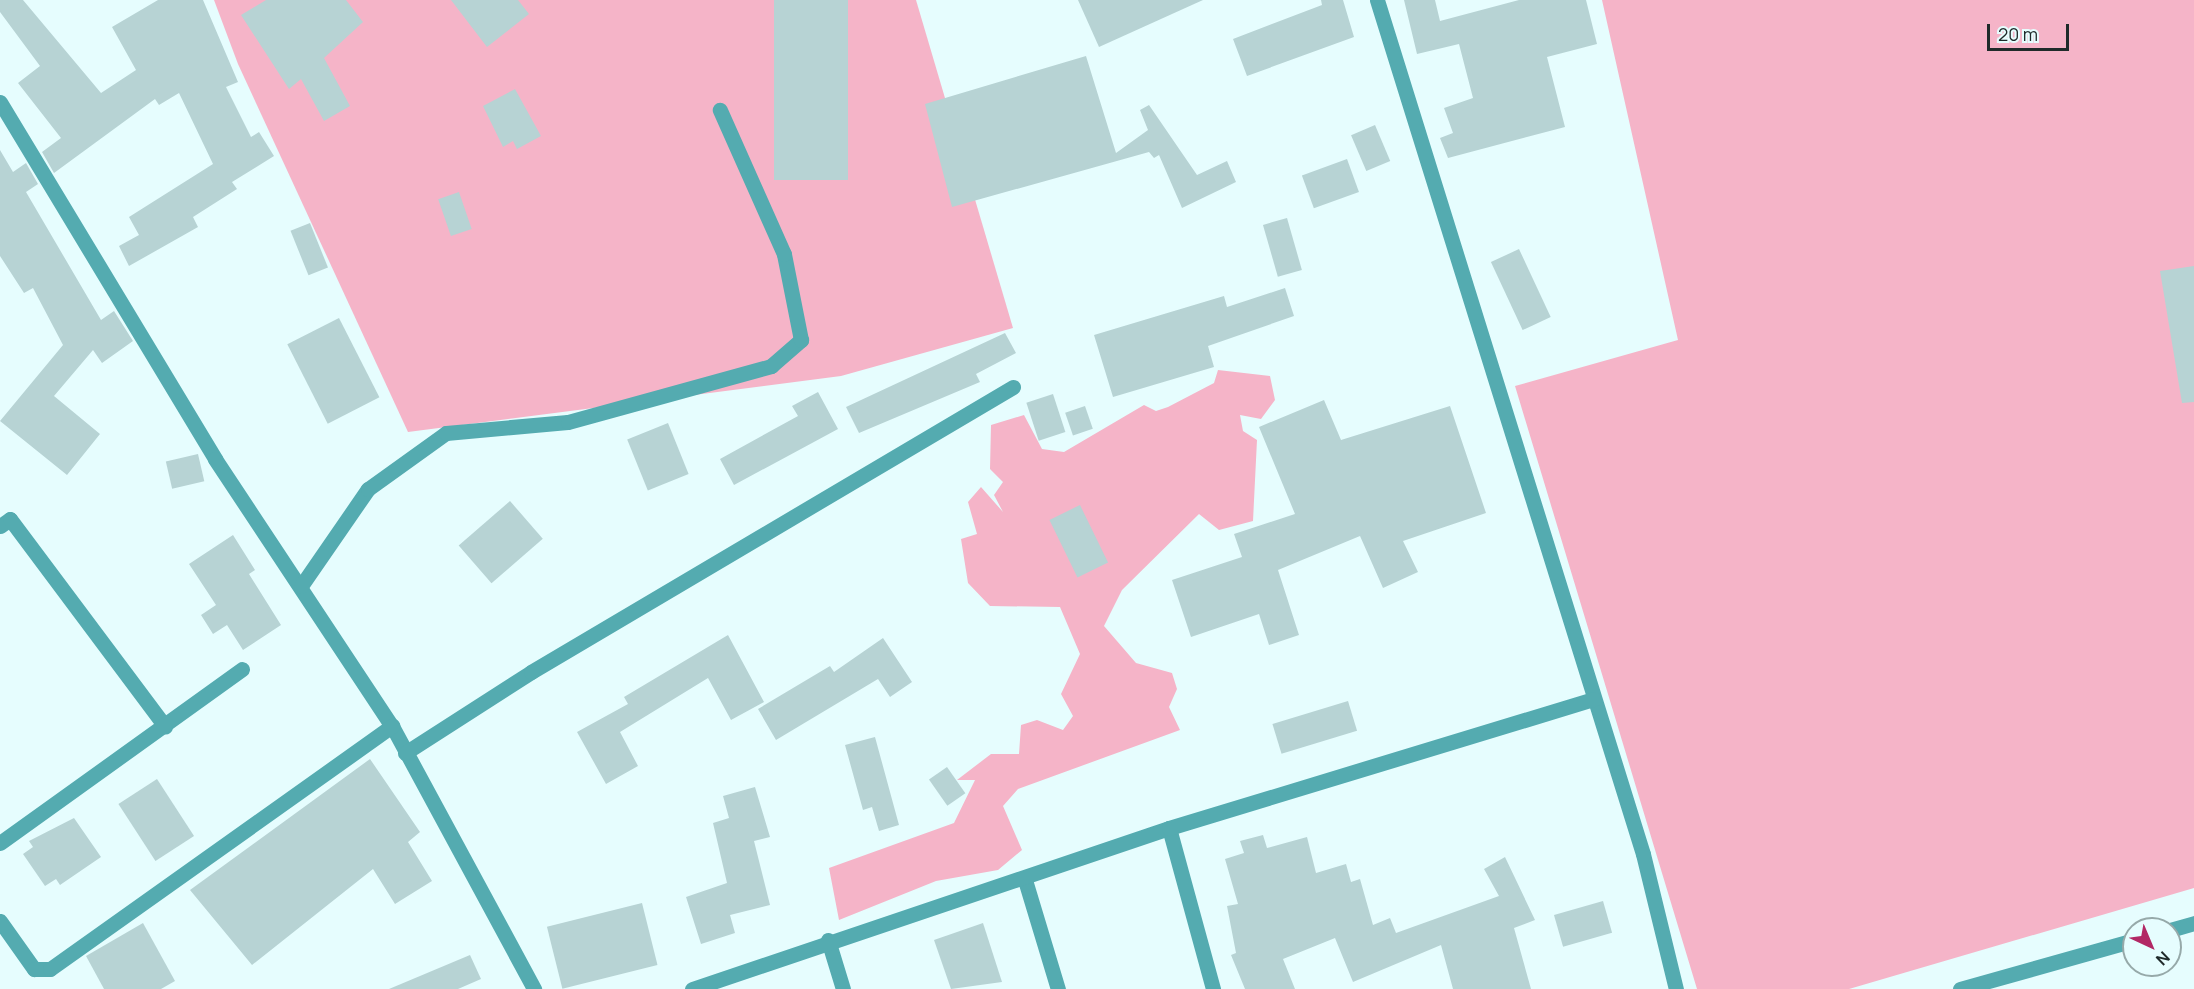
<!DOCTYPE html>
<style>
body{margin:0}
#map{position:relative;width:2194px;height:989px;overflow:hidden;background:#e6fdfe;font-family:Manrope,sans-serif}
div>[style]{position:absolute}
.green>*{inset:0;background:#f5b4c8}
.building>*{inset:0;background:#b7d3d4;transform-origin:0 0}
.minor>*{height:15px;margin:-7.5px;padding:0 7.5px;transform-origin:7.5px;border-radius:7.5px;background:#54abb0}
span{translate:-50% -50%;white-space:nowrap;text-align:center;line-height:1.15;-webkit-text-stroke:6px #e6fdfe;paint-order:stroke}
.north{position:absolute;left:2122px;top:917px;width:60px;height:60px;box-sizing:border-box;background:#e6fdfe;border:2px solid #96a9a9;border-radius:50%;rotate:136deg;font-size:16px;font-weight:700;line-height:24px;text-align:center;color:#1f2a2a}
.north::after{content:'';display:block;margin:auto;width:21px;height:27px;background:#b22865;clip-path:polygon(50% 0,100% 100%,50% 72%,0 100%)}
.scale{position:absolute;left:1987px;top:24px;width:82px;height:27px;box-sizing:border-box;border:3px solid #1f2a2a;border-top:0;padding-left:8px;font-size:18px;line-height:21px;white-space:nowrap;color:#1f2a2a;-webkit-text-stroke:4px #e6fdfe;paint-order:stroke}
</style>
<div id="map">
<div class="green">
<i style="clip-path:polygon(214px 0,916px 0,1013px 328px,841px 376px,408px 432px,238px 64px)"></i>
<i style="clip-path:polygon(1602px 0,2194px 0,2194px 888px,1849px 989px,1697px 989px,1515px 386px,1678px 340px)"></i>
<i style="clip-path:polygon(1218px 370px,1270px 376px,1275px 400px,1261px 419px,1240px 415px,1243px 431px,1257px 440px,1253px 521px,1219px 530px,1199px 514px,1122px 590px,1104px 626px,1136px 663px,1172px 673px,1177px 689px,1169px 707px,1180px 730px,1018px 789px,1003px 806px,1022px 850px,998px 870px,936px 881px,839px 920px,829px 868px,954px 823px,975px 780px,957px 780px,991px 754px,1019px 754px,1021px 725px,1037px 720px,1063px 730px,1073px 716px,1061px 694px,1080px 654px,1060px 607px,990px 606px,968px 583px,961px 539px,977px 534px,968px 502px,981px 487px,1003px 512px,994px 495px,1003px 482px,990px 469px,991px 425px,1024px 415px,1042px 449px,1064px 452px,1144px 405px,1156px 411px,1168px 407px,1214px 383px)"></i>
</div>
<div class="building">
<i style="clip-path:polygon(0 0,23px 0,101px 93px,136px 70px,112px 27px,158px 0,203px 0,238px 82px,226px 87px,251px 137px,259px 132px,274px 156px,232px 182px,237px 189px,193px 217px,198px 227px,129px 266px,119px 246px,139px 235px,129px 217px,213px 164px,179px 93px,159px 105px,155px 99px,54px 173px,42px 152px,61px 138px,18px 83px,40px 66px,0 12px)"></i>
<i style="clip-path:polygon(266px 0,346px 0,363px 22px,324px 58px,350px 106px,324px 121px,301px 79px,289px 89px,241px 15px)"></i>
<i style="clip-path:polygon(451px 0,518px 0,529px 14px,487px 47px)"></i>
<i style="left:774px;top:0;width:74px;height:180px"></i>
<i style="clip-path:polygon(1078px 0,1203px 0,1099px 47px)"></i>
<i style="clip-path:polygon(1321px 0,1343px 0,1354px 37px,1247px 76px,1233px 39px,1322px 5px)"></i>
<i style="clip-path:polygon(1404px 0,1435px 0,1440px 21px,1519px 0,1586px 0,1597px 44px,1547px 57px,1565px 127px,1448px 158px,1440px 138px,1453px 133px,1444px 108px,1473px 98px,1459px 44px,1417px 54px)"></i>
<i style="clip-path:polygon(1086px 56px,1116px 153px,1148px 130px,1140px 110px,1149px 105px,1197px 175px,1227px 161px,1236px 182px,1182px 208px,1159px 155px,1154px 158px,1149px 152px,952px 207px,925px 104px)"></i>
<i style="clip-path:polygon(515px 89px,541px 136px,517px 149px,513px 141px,503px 147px,483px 106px)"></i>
<i style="left:1375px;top:125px;width:39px;height:26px;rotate:67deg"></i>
<i style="clip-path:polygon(0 150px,13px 172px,26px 163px,38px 184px,26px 192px,101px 320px,114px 311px,133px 341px,102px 363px,93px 350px,54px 396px,100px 434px,67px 475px,0 421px,63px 345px,33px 288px,24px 293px,0 256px)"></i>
<i style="left:1347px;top:159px;width:35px;height:48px;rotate:70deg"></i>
<i style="left:459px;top:192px;width:39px;height:22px;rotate:71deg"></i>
<i style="left:1287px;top:218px;width:54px;height:25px;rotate:74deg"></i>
<i style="left:310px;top:223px;width:48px;height:21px;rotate:68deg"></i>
<i style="left:1519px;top:249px;width:75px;height:31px;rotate:65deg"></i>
<i style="clip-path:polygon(2194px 266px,2194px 402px,2182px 403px,2160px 271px)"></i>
<i style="clip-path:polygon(1285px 288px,1294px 316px,1208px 346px,1214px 367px,1113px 397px,1094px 335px,1224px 296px,1227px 307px)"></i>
<i style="left:339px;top:318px;width:89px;height:58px;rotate:63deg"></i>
<i style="clip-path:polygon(1005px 333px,1016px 353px,976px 374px,980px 382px,859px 433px,846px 407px)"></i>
<i style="clip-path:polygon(818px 392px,838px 429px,734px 485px,720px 459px,798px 416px,792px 406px)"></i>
<i style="left:1053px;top:394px;width:40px;height:28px;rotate:72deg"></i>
<i style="clip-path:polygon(1324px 400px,1341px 440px,1450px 406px,1486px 513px,1403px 541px,1418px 572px,1383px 588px,1360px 536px,1278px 570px,1299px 635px,1269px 645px,1259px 614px,1191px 637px,1172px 580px,1242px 557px,1234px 534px,1295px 514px,1259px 427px)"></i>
<i style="left:1085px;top:406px;width:24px;height:21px;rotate:71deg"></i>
<i style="left:668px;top:423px;width:55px;height:44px;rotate:68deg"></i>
<i style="left:198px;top:454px;width:28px;height:33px;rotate:77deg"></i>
<i style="left:510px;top:501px;width:50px;height:68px;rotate:49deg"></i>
<i style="left:1080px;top:505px;width:64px;height:34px;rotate:64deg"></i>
<i style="clip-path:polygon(233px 535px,255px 570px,249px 574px,281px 625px,243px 650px,227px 625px,213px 634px,201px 615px,216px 605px,189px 564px)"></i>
<i style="clip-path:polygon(728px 635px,764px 702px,731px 720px,708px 678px,620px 732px,638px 766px,606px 784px,577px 732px,628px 704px,624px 697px)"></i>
<i style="clip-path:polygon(883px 638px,912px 682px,890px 697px,878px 679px,776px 740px,758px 709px,830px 666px,834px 672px)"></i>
<i style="left:1348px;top:701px;width:31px;height:79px;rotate:73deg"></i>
<i style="clip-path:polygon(875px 737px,899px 825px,879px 831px,872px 807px,863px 810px,845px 745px)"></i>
<i style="clip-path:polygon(370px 759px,420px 832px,408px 842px,432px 881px,395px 904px,373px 869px,252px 965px,190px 890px)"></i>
<i style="left:947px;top:767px;width:32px;height:22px;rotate:55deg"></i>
<i style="left:157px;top:779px;width:68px;height:46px;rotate:57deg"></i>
<i style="clip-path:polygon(755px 787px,770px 837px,754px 841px,770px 905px,730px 915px,735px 933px,701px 944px,686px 897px,727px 883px,713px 823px,729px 818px,723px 796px)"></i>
<i style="clip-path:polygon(74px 818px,101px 857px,60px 885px,56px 879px,45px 886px,23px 854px,33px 847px,29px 841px)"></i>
<i style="clip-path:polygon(1263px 835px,1267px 848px,1307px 837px,1316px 873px,1346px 864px,1351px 882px,1360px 879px,1373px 925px,1390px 918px,1396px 933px,1499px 896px,1484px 869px,1505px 857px,1535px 920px,1514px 928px,1531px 989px,1453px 989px,1441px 945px,1353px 982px,1335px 938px,1283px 959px,1295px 989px,1245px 989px,1231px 955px,1236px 953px,1227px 906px,1238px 904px,1225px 859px,1244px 853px,1240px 841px)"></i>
<i style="left:1603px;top:901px;width:33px;height:51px;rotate:74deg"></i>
<i style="left:642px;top:903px;width:64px;height:98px;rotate:76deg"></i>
<i style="clip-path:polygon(143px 923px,175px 981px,161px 989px,104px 989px,86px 956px)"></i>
<i style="clip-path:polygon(983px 923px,1002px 982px,951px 989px,934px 940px)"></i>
<i style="clip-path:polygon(470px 955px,481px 979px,458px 989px,389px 989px)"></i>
</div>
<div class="minor">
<i style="left:1377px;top:0;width:894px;rotate:72.7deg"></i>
<i style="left:1643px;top:854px;width:139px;rotate:76.3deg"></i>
<i style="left:0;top:102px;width:417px;rotate:58.9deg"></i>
<i style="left:215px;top:459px;width:320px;rotate:56.5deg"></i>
<i style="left:392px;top:726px;width:299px;rotate:61.6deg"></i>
<i style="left:0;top:526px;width:12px;rotate:-35deg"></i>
<i style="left:10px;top:519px;width:259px;rotate:53.2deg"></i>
<i style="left:301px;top:586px;width:118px;rotate:-55.4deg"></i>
<i style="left:368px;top:489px;width:96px;rotate:-35.7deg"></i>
<i style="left:446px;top:433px;width:122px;rotate:-5.2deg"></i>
<i style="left:568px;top:422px;width:211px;rotate:-15.4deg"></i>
<i style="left:771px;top:366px;width:40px;rotate:-41deg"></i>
<i style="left:801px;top:340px;width:88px;rotate:-101.2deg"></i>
<i style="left:784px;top:254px;width:158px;rotate:-114deg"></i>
<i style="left:405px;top:753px;width:150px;rotate:-32.7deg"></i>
<i style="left:531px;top:672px;width:560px;rotate:-30.6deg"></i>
<i style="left:1169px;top:828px;width:167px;rotate:74.7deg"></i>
<i style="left:0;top:843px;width:298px;rotate:-35.7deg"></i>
<i style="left:1025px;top:880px;width:114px;rotate:73.2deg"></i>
<i style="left:0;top:921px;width:59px;rotate:54.7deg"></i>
<i style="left:34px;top:969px;width:16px"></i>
<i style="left:50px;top:969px;width:420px;rotate:-35.4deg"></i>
<i style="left:2170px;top:930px;width:25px;rotate:-16deg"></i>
<i style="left:828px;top:940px;width:51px;rotate:73deg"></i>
<i style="left:692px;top:989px;width:503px;rotate:-18.65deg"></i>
<i style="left:1169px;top:828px;width:444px;rotate:-16.9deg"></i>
<i style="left:1960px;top:989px;width:181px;rotate:-15.7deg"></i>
</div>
<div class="north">N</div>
<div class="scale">20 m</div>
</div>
